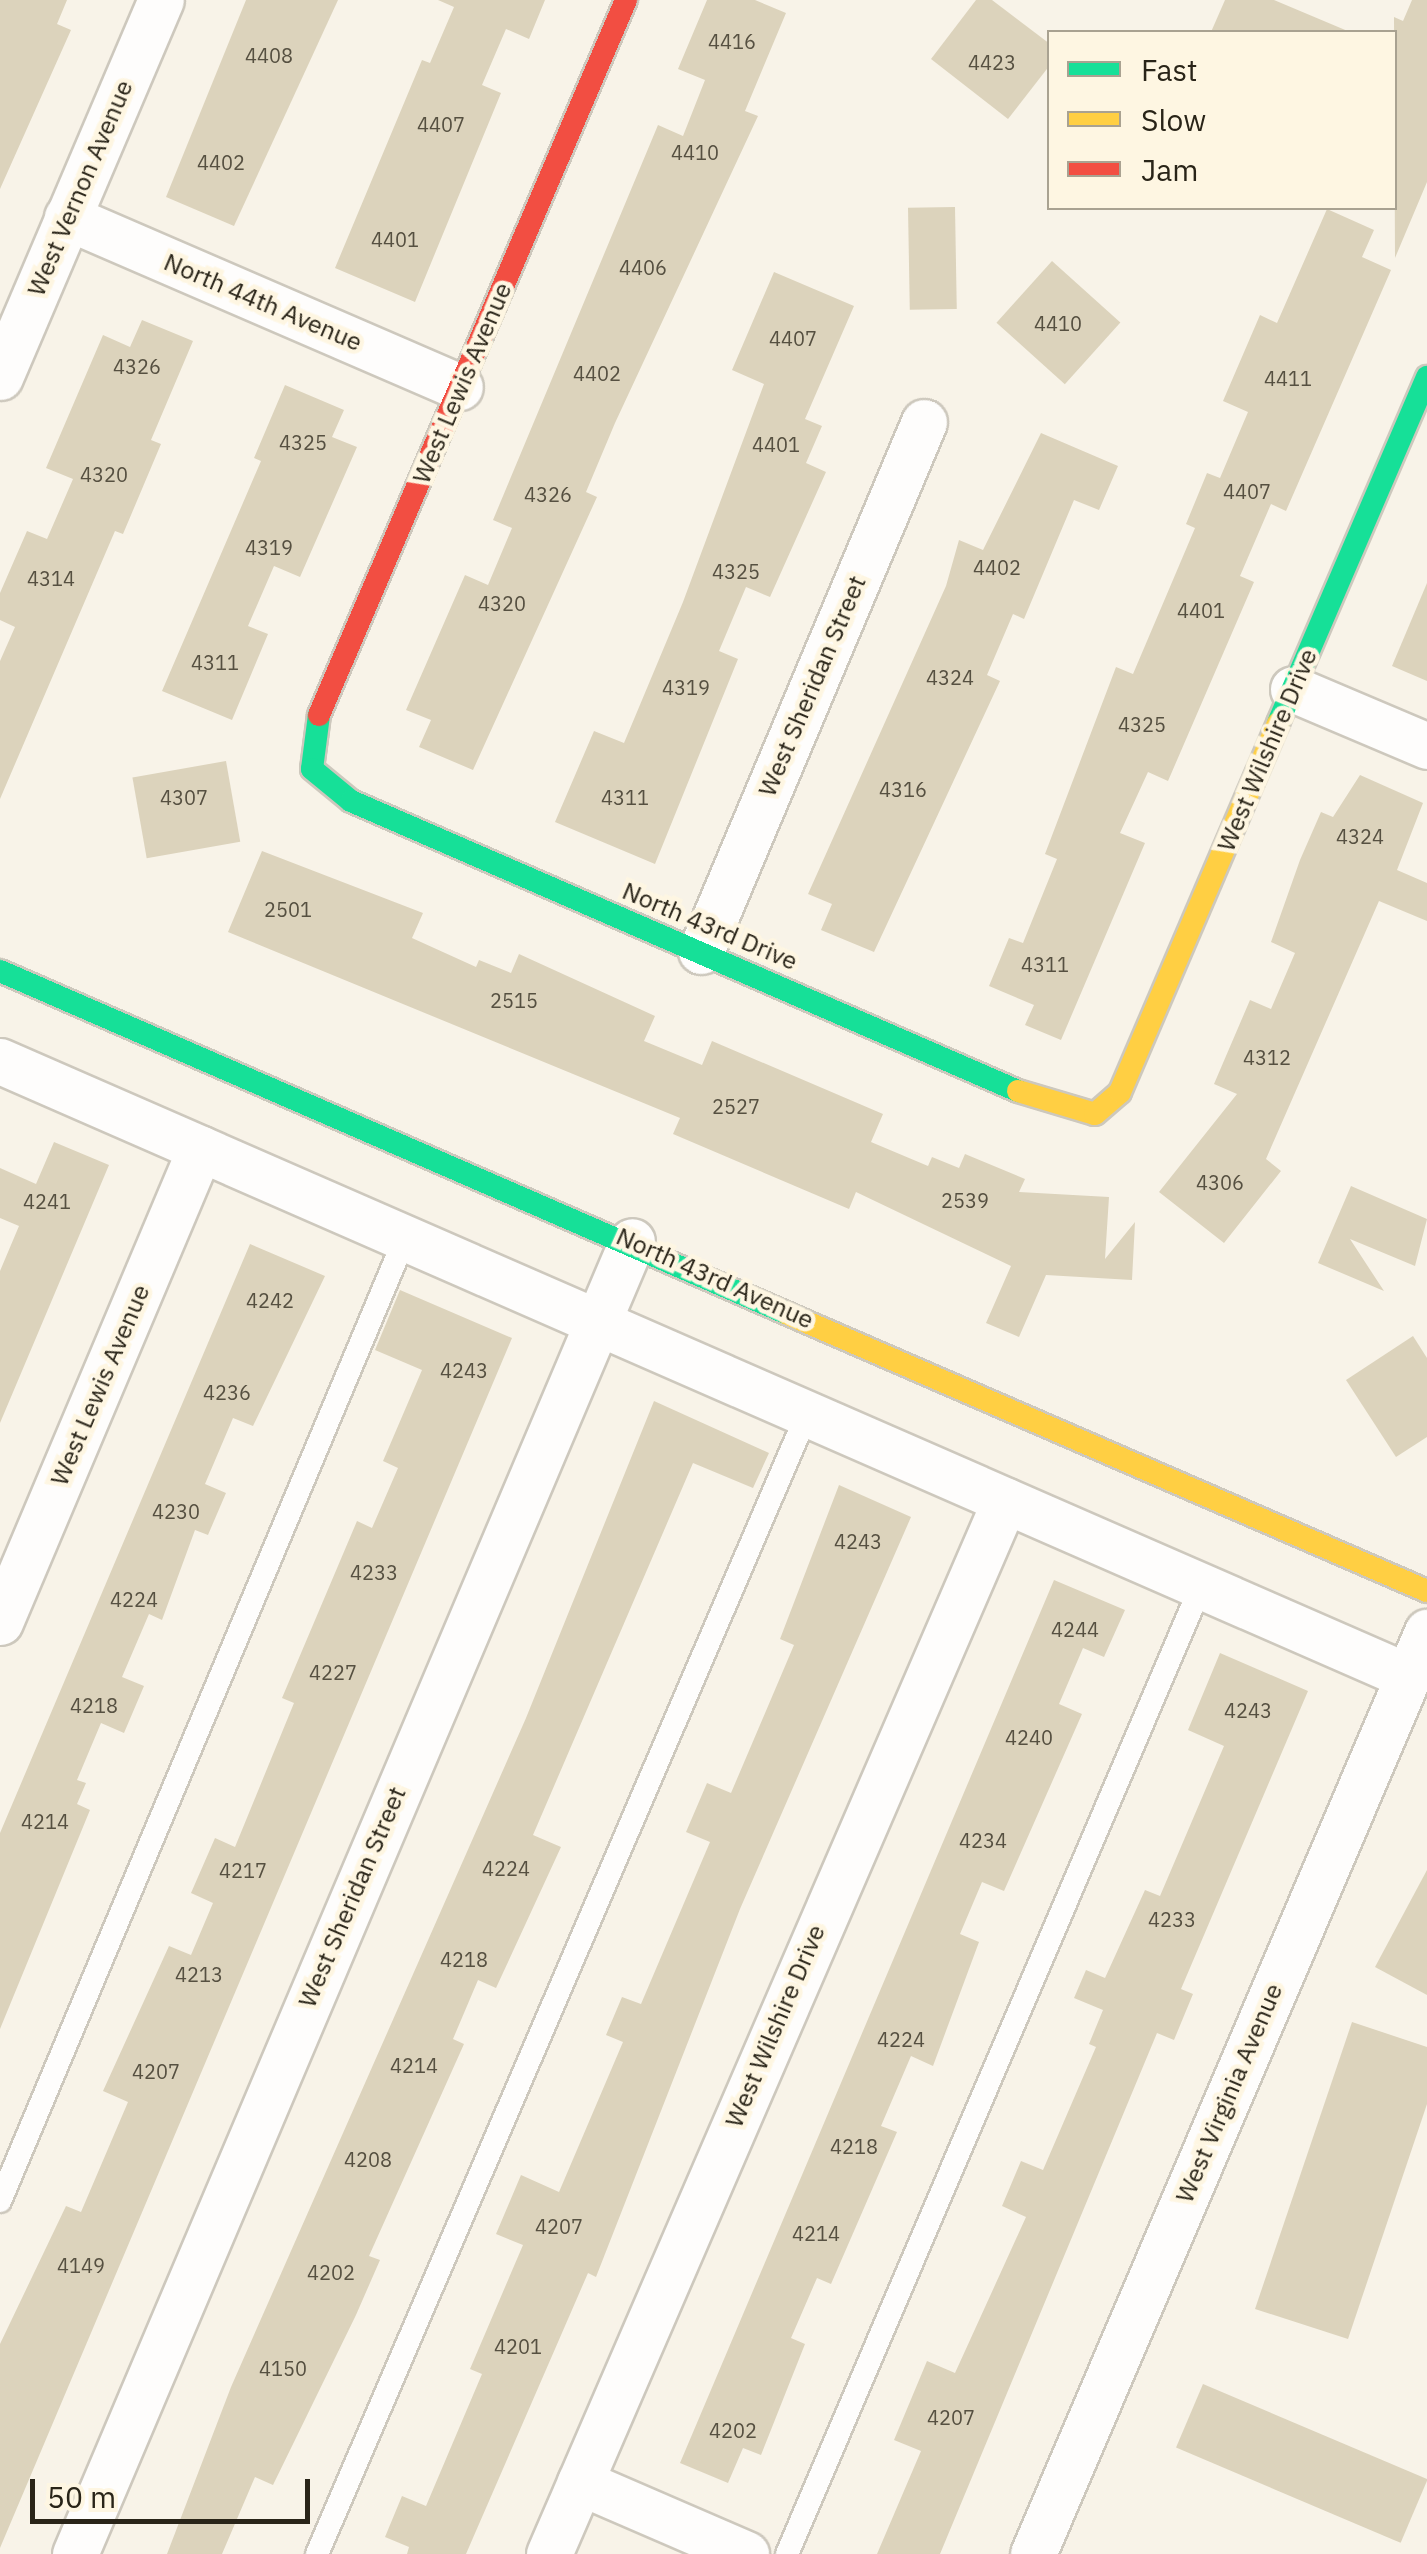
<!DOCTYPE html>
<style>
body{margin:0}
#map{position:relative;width:1427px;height:2554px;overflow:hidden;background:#f8f3e8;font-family:"IBM Plex Sans",sans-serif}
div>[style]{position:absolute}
.building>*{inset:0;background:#dcd3bc;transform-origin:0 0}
.roads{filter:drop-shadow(2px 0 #cdc8bd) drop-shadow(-2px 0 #cdc8bd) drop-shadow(0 2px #cdc8bd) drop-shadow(0 -2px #cdc8bd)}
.lane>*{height:22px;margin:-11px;padding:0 11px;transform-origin:11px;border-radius:11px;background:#fefdfc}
.street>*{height:45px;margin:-22.5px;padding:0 22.5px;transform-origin:22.5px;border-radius:22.5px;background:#fefdfc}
.fast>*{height:22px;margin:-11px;padding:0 11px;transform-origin:11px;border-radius:11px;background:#16e098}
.slow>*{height:22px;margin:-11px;padding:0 11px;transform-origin:11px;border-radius:11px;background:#ffcf43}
.jam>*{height:22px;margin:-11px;padding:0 11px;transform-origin:11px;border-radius:11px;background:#f24e42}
span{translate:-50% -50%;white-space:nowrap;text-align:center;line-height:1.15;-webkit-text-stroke:9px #fef6e2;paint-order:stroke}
.number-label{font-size:20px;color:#565041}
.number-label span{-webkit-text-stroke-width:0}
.street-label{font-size:25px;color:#292418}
.legend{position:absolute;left:1047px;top:30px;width:350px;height:180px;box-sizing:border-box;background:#fef6e2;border:2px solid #a9a291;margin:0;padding:12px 18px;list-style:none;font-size:30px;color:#292418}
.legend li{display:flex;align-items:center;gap:20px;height:50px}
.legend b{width:50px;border:2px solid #a9a291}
.scale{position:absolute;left:30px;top:2479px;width:280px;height:45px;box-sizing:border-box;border:5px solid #292418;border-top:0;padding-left:12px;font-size:30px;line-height:35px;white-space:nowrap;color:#292418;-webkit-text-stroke:8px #fef6e2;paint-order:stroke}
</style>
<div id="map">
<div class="building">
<i style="clip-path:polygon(0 0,67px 0,57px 24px,71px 30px,0 189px)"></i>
<i style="clip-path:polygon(246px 0,338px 0,234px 226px,166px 197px)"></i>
<i style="clip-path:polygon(438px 0,545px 0,529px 39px,506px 29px,482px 85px,501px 93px,415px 302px,335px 268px,422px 60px,430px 63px,454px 7px)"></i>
<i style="clip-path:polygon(707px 0,755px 0,786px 13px,745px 111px,758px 116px,615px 423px,586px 492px,597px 497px,473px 770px,419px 747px,431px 720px,406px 710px,465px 575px,488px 585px,512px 528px,493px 520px,658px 125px,683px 136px,705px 80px,678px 69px)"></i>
<i style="clip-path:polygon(976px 0,992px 0,1050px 44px,1050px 65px,1008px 119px,931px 59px)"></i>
<i style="clip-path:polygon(1225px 0,1274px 0,1350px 32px,1211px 32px)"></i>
<i style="clip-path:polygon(1412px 0,1427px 0,1427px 182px,1395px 258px,1394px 17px,1403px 21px)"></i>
<i style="left:955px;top:207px;width:102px;height:47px;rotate:89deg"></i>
<i style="clip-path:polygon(1327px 209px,1374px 230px,1362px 257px,1391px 270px,1286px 511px,1271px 504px,1240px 576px,1254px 582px,1168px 781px,1148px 772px,1120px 833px,1145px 843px,1061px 1040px,1025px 1025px,1034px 1005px,989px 986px,1009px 938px,1023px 943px,1057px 859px,1045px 854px,1116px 667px,1133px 674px,1195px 528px,1186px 524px,1207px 473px,1220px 478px,1248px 412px,1223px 401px,1260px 315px,1277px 323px)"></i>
<i style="left:1052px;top:261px;width:92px;height:83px;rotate:42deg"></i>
<i style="clip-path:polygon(774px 272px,854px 306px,805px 419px,822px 426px,806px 463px,826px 472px,770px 597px,746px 587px,719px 651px,738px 659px,655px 864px,555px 822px,594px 731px,624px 743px,683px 602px,764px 384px,732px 370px)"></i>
<i style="clip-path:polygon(142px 320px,193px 341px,151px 440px,161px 444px,123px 534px,115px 531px,0 799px,0 661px,15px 627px,0 620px,0 593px,27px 531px,47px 539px,73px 479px,46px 468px,103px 335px,130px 347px)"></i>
<i style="clip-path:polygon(285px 385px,344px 410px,332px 437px,357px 447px,300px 577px,274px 566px,248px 626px,268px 634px,232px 720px,162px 691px,261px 461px,254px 458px)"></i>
<i style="clip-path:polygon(1041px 433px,1118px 466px,1099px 510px,1074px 500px,1024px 619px,1013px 614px,987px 675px,1000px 681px,874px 952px,821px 930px,832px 904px,808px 894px,946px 586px,959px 540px,983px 550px)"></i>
<i style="clip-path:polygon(1427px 583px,1427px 681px,1392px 666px)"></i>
<i style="left:226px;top:761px;width:82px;height:95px;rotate:80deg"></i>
<i style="clip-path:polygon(1360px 775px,1423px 803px,1397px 870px,1427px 883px,1427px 921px,1379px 901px,1266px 1159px,1281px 1171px,1224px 1243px,1159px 1192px,1237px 1094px,1214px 1084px,1250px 1000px,1271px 1009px,1295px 953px,1271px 942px,1300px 860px,1321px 812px,1333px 817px)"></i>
<i style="clip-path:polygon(262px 851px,423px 913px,412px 938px,476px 967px,479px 960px,511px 973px,519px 954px,655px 1016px,644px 1041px,702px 1065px,712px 1041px,883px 1114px,871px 1142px,928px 1166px,932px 1157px,959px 1168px,965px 1154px,1025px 1179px,1019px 1192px,1109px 1197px,1105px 1259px,1135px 1222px,1132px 1280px,1046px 1275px,1019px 1337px,986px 1323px,1011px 1266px,856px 1192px,849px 1209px,673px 1134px,680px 1118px,228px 932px)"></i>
<i style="clip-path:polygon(54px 1142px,109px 1165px,0 1423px,0 1271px,19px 1226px,0 1218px,0 1168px,36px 1184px)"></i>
<i style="clip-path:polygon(1351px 1186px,1427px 1219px,1415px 1266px,1350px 1239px,1384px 1291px,1318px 1263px)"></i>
<i style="clip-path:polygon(250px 1244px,325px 1276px,253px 1426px,233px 1418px,205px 1484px,226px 1493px,208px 1535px,195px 1530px,162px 1620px,149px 1614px,122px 1677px,144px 1686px,124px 1733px,101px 1723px,77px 1780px,86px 1783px,77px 1804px,90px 1810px,0 2029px,0 1833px)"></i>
<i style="clip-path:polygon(400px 1290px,512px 1338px,0 2548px,0 2344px,66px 2206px,81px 2212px,128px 2102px,103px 2091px,169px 1946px,191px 1955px,213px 1903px,191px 1893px,215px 1838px,235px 1847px,294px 1703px,282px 1698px,357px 1521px,372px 1528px,398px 1468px,383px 1461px,422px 1370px,375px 1350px)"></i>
<i style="clip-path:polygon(1413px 1336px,1427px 1358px,1427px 1437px,1396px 1457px,1346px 1380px)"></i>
<i style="clip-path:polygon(654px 1401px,769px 1453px,753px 1488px,693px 1463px,533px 1835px,561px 1847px,496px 1988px,478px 1980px,453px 2039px,464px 2044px,369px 2256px,380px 2260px,356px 2315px,273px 2485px,255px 2477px,222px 2554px,167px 2554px,231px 2387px,526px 1718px)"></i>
<i style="clip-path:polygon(839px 1485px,911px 1517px,740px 1909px,596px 2277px,588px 2273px,466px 2554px,407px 2554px,409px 2547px,385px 2537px,402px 2496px,426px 2506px,482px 2374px,470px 2369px,523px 2245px,496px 2234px,521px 2175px,559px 2192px,623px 2042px,606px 2035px,622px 1997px,641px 2004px,710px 1842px,686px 1832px,707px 1783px,731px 1793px,794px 1645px,780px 1639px)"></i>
<i style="clip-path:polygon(1054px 1580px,1125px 1610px,1104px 1657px,1083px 1648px,1059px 1704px,1082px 1714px,1004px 1891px,982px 1882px,960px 1934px,979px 1942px,933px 2066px,911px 2056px,881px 2126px,897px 2132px,831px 2284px,817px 2278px,791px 2338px,805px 2344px,761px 2455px,743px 2448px,728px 2483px,680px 2463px)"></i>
<i style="clip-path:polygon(1220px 1653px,1308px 1691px,1181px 1989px,1193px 1994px,1174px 2040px,1157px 2033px,940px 2554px,877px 2554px,921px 2451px,894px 2440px,927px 2361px,955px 2373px,1026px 2217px,1002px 2206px,1021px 2161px,1043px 2170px,1096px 2047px,1089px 2044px,1103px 2010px,1074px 1998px,1086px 1970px,1105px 1978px,1145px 1890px,1160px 1896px,1224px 1746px,1188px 1730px)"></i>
<i style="clip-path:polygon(1427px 1870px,1427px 1995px,1375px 1967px)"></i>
<i style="clip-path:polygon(1352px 2022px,1427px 2047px,1427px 2104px,1348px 2339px,1255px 2309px)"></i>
<i style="left:1203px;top:2384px;width:244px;height:69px;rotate:23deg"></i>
</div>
<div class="roads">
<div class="lane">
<i style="left:0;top:2201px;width:1045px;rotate:-67.19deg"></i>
<i style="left:317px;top:2554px;width:1241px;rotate:-66.74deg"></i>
<i style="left:787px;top:2554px;width:1053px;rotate:-66.84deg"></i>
</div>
<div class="street">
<i style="left:67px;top:217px;width:428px;rotate:23.4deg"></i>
<i style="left:0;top:377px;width:410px;rotate:-66.9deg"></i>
<i style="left:1293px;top:689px;width:146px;rotate:23deg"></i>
<i style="left:701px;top:951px;width:574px;rotate:-67.14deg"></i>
<i style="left:0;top:1061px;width:1536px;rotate:23.61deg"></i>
<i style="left:0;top:1622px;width:514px;rotate:-67.08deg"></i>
<i style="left:580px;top:2482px;width:181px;rotate:23.4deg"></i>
<i style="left:75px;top:2554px;width:1426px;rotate:-67.01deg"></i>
<i style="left:549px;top:2554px;width:1148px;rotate:-66.6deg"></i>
<i style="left:1033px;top:2554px;width:1003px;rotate:-66.86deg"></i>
</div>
<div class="fast">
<i style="left:319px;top:715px;width:54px;rotate:97.4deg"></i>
<i style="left:312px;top:769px;width:50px;rotate:39.4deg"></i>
<i style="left:351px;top:801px;width:727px;rotate:23.5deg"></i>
<i style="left:1278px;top:723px;width:377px;rotate:-66.7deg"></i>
<i style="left:0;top:971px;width:859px;rotate:23.52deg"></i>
</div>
<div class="slow">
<i style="left:1018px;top:1091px;width:80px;rotate:16.6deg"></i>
<i style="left:1095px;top:1114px;width:33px;rotate:-41deg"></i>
<i style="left:1120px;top:1092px;width:401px;rotate:-66.8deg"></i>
<i style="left:788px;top:1314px;width:696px;rotate:23.44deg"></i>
</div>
<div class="jam">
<i style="left:319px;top:715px;width:778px;rotate:-66.76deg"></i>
</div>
</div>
<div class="number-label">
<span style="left:732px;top:41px">4416</span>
<span style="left:269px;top:55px">4408</span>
<span style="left:992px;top:62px">4423</span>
<span style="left:441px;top:124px">4407</span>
<span style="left:695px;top:152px">4410</span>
<span style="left:221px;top:162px">4402</span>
<span style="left:395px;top:239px">4401</span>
<span style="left:643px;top:267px">4406</span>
<span style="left:1058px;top:323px">4410</span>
<span style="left:793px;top:338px">4407</span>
<span style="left:137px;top:366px">4326</span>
<span style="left:597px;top:373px">4402</span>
<span style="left:1288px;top:378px">4411</span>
<span style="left:303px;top:442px">4325</span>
<span style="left:776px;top:444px">4401</span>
<span style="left:104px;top:474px">4320</span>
<span style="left:1247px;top:491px">4407</span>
<span style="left:548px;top:494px">4326</span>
<span style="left:269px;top:547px">4319</span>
<span style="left:997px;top:567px">4402</span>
<span style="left:736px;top:571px">4325</span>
<span style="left:51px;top:578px">4314</span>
<span style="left:502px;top:603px">4320</span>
<span style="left:1201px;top:610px">4401</span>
<span style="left:215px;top:662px">4311</span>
<span style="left:950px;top:677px">4324</span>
<span style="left:686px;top:687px">4319</span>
<span style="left:1142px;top:724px">4325</span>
<span style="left:903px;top:789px">4316</span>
<span style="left:184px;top:797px">4307</span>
<span style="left:625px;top:797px">4311</span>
<span style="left:1360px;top:836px">4324</span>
<span style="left:288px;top:909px">2501</span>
<span style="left:1045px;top:964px">4311</span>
<span style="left:514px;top:1000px">2515</span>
<span style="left:1267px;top:1057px">4312</span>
<span style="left:736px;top:1106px">2527</span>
<span style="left:1220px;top:1182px">4306</span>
<span style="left:965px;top:1200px">2539</span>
<span style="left:47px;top:1201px">4241</span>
<span style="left:270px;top:1300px">4242</span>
<span style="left:464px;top:1370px">4243</span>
<span style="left:227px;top:1392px">4236</span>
<span style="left:176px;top:1511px">4230</span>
<span style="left:858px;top:1541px">4243</span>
<span style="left:374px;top:1572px">4233</span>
<span style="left:134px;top:1599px">4224</span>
<span style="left:1075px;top:1629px">4244</span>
<span style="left:333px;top:1672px">4227</span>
<span style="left:94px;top:1705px">4218</span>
<span style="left:1248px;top:1710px">4243</span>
<span style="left:1029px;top:1737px">4240</span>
<span style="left:45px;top:1821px">4214</span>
<span style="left:983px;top:1840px">4234</span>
<span style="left:506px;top:1868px">4224</span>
<span style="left:243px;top:1870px">4217</span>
<span style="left:1172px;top:1919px">4233</span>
<span style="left:464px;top:1959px">4218</span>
<span style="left:199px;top:1974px">4213</span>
<span style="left:901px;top:2039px">4224</span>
<span style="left:414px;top:2065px">4214</span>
<span style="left:156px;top:2071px">4207</span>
<span style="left:854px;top:2146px">4218</span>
<span style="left:368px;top:2159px">4208</span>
<span style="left:559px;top:2226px">4207</span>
<span style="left:816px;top:2233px">4214</span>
<span style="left:81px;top:2265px">4149</span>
<span style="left:331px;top:2272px">4202</span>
<span style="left:518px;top:2346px">4201</span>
<span style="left:283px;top:2368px">4150</span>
<span style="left:951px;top:2417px">4207</span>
<span style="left:733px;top:2430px">4202</span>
</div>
<div class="street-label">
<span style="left:80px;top:188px;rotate:-67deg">West Vernon Avenue</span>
<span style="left:263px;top:302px;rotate:23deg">North 44th Avenue</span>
<span style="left:462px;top:383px;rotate:-67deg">West Lewis Avenue</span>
<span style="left:812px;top:686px;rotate:-67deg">West Sheridan Street</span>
<span style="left:1267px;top:750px;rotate:-67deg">West Wilshire Drive</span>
<span style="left:710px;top:926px;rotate:23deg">North 43rd Drive</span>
<span style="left:715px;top:1278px;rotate:24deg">North 43rd Avenue</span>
<span style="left:100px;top:1385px;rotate:-67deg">West Lewis Avenue</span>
<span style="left:352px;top:1897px;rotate:-67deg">West Sheridan Street</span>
<span style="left:775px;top:2026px;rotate:-67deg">West Wilshire Drive</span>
<span style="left:1229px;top:2093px;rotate:-67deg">West Virginia Avenue</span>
</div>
<ul class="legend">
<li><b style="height:12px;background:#16e098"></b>Fast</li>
<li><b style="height:12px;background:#ffcf43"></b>Slow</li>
<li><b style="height:12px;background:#f24e42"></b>Jam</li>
</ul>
<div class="scale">50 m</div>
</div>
